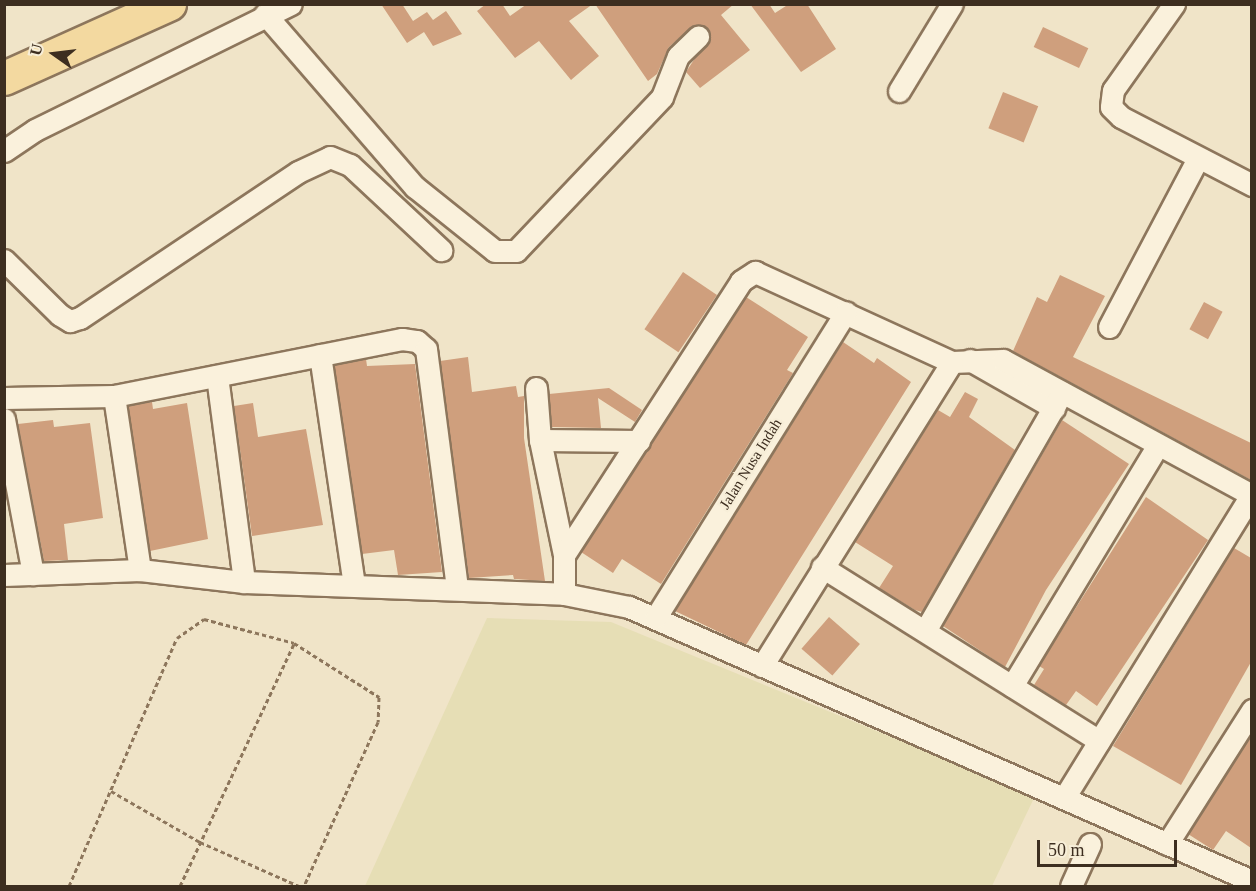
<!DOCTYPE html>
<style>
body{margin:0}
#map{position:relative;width:1256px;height:891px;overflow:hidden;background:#f0e4c8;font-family:Georgia,serif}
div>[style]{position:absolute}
.farmland>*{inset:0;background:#e6deb5}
.building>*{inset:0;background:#cf9f7d;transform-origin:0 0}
.path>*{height:3px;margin-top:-1.5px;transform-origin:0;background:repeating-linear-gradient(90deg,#8d765c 0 4.5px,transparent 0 7.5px)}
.roads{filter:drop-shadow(2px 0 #8d765c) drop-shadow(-2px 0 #8d765c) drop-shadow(0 2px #8d765c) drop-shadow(0 -2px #8d765c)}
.street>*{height:21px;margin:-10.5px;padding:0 10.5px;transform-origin:10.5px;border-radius:10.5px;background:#faf1dc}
.primary>*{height:33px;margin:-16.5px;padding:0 16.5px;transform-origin:16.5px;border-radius:16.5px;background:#f3d9a0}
span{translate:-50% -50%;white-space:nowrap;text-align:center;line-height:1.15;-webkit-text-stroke:4.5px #f7eed8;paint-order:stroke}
.street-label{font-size:15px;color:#3d2e20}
.frame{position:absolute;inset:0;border:6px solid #3d2e20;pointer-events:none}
.north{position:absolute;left:24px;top:24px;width:60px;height:60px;-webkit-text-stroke:4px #f7eed8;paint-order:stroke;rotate:284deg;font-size:16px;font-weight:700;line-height:24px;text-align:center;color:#3d2e20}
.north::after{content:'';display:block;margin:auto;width:21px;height:27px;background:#3d2e20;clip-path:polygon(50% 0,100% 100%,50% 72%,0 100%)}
.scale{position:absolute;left:1037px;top:840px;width:140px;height:27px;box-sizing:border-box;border:3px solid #3d2e20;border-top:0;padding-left:8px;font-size:18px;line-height:21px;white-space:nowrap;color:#3d2e20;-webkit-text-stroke:4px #f7eed8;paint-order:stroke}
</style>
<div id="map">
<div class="farmland">
<i style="clip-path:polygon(487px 618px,611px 622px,1035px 796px,992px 886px,365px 886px)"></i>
</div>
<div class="building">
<i style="clip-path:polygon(381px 4px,402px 4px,413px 21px,427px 12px,433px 20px,446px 11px,462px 34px,433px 46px,424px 32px,407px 43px)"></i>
<i style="clip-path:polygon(486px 4px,502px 4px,510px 16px,527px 4px,593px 4px,569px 21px,599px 56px,571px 80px,539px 41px,515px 58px,477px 11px)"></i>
<i style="clip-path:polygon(595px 4px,734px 4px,721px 15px,750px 50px,700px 88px,686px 72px,710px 35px,702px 25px,694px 25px,669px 47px,657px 74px,648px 81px)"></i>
<i style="clip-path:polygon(750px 4px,769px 4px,775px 13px,789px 4px,807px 4px,836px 49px,801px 72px)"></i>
<i style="left:1043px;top:27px;width:50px;height:22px;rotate:25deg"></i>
<i style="left:1003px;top:92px;width:38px;height:39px;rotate:22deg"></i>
<i style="left:683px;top:272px;width:41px;height:69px;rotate:34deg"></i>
<i style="clip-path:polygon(1060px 275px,1105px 296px,1073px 357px,1251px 443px,1251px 480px,1013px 351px,1037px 297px,1047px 302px)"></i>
<i style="clip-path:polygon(746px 297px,808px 337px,787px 370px,793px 373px,661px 584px,622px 559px,613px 573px,581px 552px)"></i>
<i style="left:1204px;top:302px;width:21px;height:31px;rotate:28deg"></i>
<i style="clip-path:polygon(843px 342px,874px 363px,877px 358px,911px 382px,746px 645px,675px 611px)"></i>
<i style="clip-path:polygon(468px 357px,472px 392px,516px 386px,518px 397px,524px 396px,524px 438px,545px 581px,514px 579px,513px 575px,469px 578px,440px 361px)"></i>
<i style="clip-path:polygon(366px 359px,367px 366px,415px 364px,442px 572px,398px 575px,394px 550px,362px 554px,334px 365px)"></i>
<i style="clip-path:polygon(609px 388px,642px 410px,635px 422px,598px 398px,601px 428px,552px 427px,549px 394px)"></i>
<i style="clip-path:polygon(965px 392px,978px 399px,969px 417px,1015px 450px,922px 612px,915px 610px,879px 588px,893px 566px,855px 542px,938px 410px,950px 417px)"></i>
<i style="clip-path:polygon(152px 402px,153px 409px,187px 403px,208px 539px,150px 551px,128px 406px)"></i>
<i style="clip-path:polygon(253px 403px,258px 437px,306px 429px,323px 525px,252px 536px,234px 406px)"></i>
<i style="clip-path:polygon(53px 420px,54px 427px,90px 423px,103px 518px,64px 524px,68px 560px,44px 561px,18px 424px)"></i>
<i style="clip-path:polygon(1062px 420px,1129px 464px,1046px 590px,1005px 667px,943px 626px)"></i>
<i style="clip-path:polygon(1146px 497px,1208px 540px,1097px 706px,1076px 691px,1066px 705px,1034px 685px,1044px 669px,1039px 666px)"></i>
<i style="clip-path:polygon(1234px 548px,1251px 558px,1251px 662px,1181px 785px,1113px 746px)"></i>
<i style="left:829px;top:617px;width:41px;height:42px;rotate:41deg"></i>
<i style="clip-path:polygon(1251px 735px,1251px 848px,1226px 831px,1213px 850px,1188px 834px)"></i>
</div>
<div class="path">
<i style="left:111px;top:791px;width:103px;rotate:29.8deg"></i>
<i style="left:200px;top:842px;width:108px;rotate:24deg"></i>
<i style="left:69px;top:886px;width:270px;rotate:-66.5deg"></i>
<i style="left:177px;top:638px;width:33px;rotate:-35deg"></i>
<i style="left:204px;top:619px;width:93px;rotate:14.9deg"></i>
<i style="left:294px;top:643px;width:101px;rotate:32.4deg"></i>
<i style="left:379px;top:697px;width:25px;rotate:92deg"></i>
<i style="left:378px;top:722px;width:180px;rotate:114.3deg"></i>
<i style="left:180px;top:886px;width:268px;rotate:-64.8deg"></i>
</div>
<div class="roads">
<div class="street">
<i style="left:1174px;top:4px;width:105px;rotate:125.3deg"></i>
<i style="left:1113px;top:90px;width:17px;rotate:97deg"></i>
<i style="left:1111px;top:107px;width:14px;rotate:45deg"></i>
<i style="left:1121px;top:117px;width:148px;rotate:27.4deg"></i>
<i style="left:265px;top:14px;width:229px;rotate:49.1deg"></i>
<i style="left:415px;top:187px;width:102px;rotate:38.7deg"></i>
<i style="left:495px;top:251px;width:21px"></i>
<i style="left:516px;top:251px;width:212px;rotate:-46.5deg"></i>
<i style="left:662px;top:97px;width:44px;rotate:-68.7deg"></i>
<i style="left:678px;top:56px;width:28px;rotate:-44deg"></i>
<i style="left:899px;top:91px;width:102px;rotate:-58.7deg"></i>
<i style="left:4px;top:151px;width:37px;rotate:-34deg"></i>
<i style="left:35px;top:130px;width:285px;rotate:-26.2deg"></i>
<i style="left:4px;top:260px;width:78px;rotate:44.5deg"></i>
<i style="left:60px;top:315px;width:12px;rotate:31deg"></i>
<i style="left:70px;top:321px;width:10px;rotate:-17deg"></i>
<i style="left:80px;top:318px;width:262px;rotate:-33.8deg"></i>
<i style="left:298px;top:172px;width:35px;rotate:-25deg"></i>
<i style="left:330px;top:157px;width:22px;rotate:22deg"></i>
<i style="left:350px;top:165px;width:125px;rotate:43deg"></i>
<i style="left:1109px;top:327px;width:189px;rotate:-62.2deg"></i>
<i style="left:320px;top:355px;width:232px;rotate:81.6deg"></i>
<i style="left:970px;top:360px;width:97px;rotate:29.7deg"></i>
<i style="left:217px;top:376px;width:208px;rotate:82.5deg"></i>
<i style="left:536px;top:388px;width:52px;rotate:85.6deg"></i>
<i style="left:540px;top:440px;width:117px;rotate:78.2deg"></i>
<i style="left:564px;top:555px;width:39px;rotate:90deg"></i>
<i style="left:114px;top:396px;width:176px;rotate:81.5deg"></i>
<i style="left:4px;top:398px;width:110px;rotate:-1deg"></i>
<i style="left:114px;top:396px;width:294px;rotate:-11.2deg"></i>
<i style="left:402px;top:339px;width:15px;rotate:8deg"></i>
<i style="left:417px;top:341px;width:12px;rotate:42deg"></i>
<i style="left:426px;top:349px;width:240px;rotate:82.6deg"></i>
<i style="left:4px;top:419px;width:158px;rotate:79.4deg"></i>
<i style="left:540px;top:440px;width:99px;rotate:0.6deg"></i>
<i style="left:564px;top:555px;width:326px;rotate:-57.1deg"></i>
<i style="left:741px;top:281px;width:17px;rotate:-33deg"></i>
<i style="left:755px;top:272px;width:217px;rotate:24.6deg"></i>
<i style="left:952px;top:362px;width:51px;rotate:-2.2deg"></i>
<i style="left:1003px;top:360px;width:283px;rotate:28.5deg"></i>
<i style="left:822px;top:567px;width:327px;rotate:32.1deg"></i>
<i style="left:4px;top:575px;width:136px;rotate:-2.1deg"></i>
<i style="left:140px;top:570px;width:105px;rotate:6.6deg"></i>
<i style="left:244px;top:582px;width:320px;rotate:2.1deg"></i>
<i style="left:564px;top:594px;width:66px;rotate:11.3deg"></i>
<i style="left:629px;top:607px;width:681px;rotate:23.74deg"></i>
<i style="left:656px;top:617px;width:359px;rotate:-58.1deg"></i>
<i style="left:925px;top:631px;width:275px;rotate:-60.1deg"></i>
<i style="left:762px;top:666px;width:358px;rotate:-58deg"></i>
<i style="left:1012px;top:686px;width:280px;rotate:-58.8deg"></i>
<i style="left:1064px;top:798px;width:356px;rotate:-58.3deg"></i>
<i style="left:1167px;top:844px;width:159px;rotate:-57.6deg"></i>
<i style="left:1071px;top:886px;width:46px;rotate:-65.7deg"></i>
</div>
<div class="primary">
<i style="left:4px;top:78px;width:181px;rotate:-24.2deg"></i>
</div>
</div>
<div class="street-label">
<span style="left:751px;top:464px;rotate:-58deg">Jalan Nusa Indah</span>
</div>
<div class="frame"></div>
<div class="north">U</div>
<div class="scale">50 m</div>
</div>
